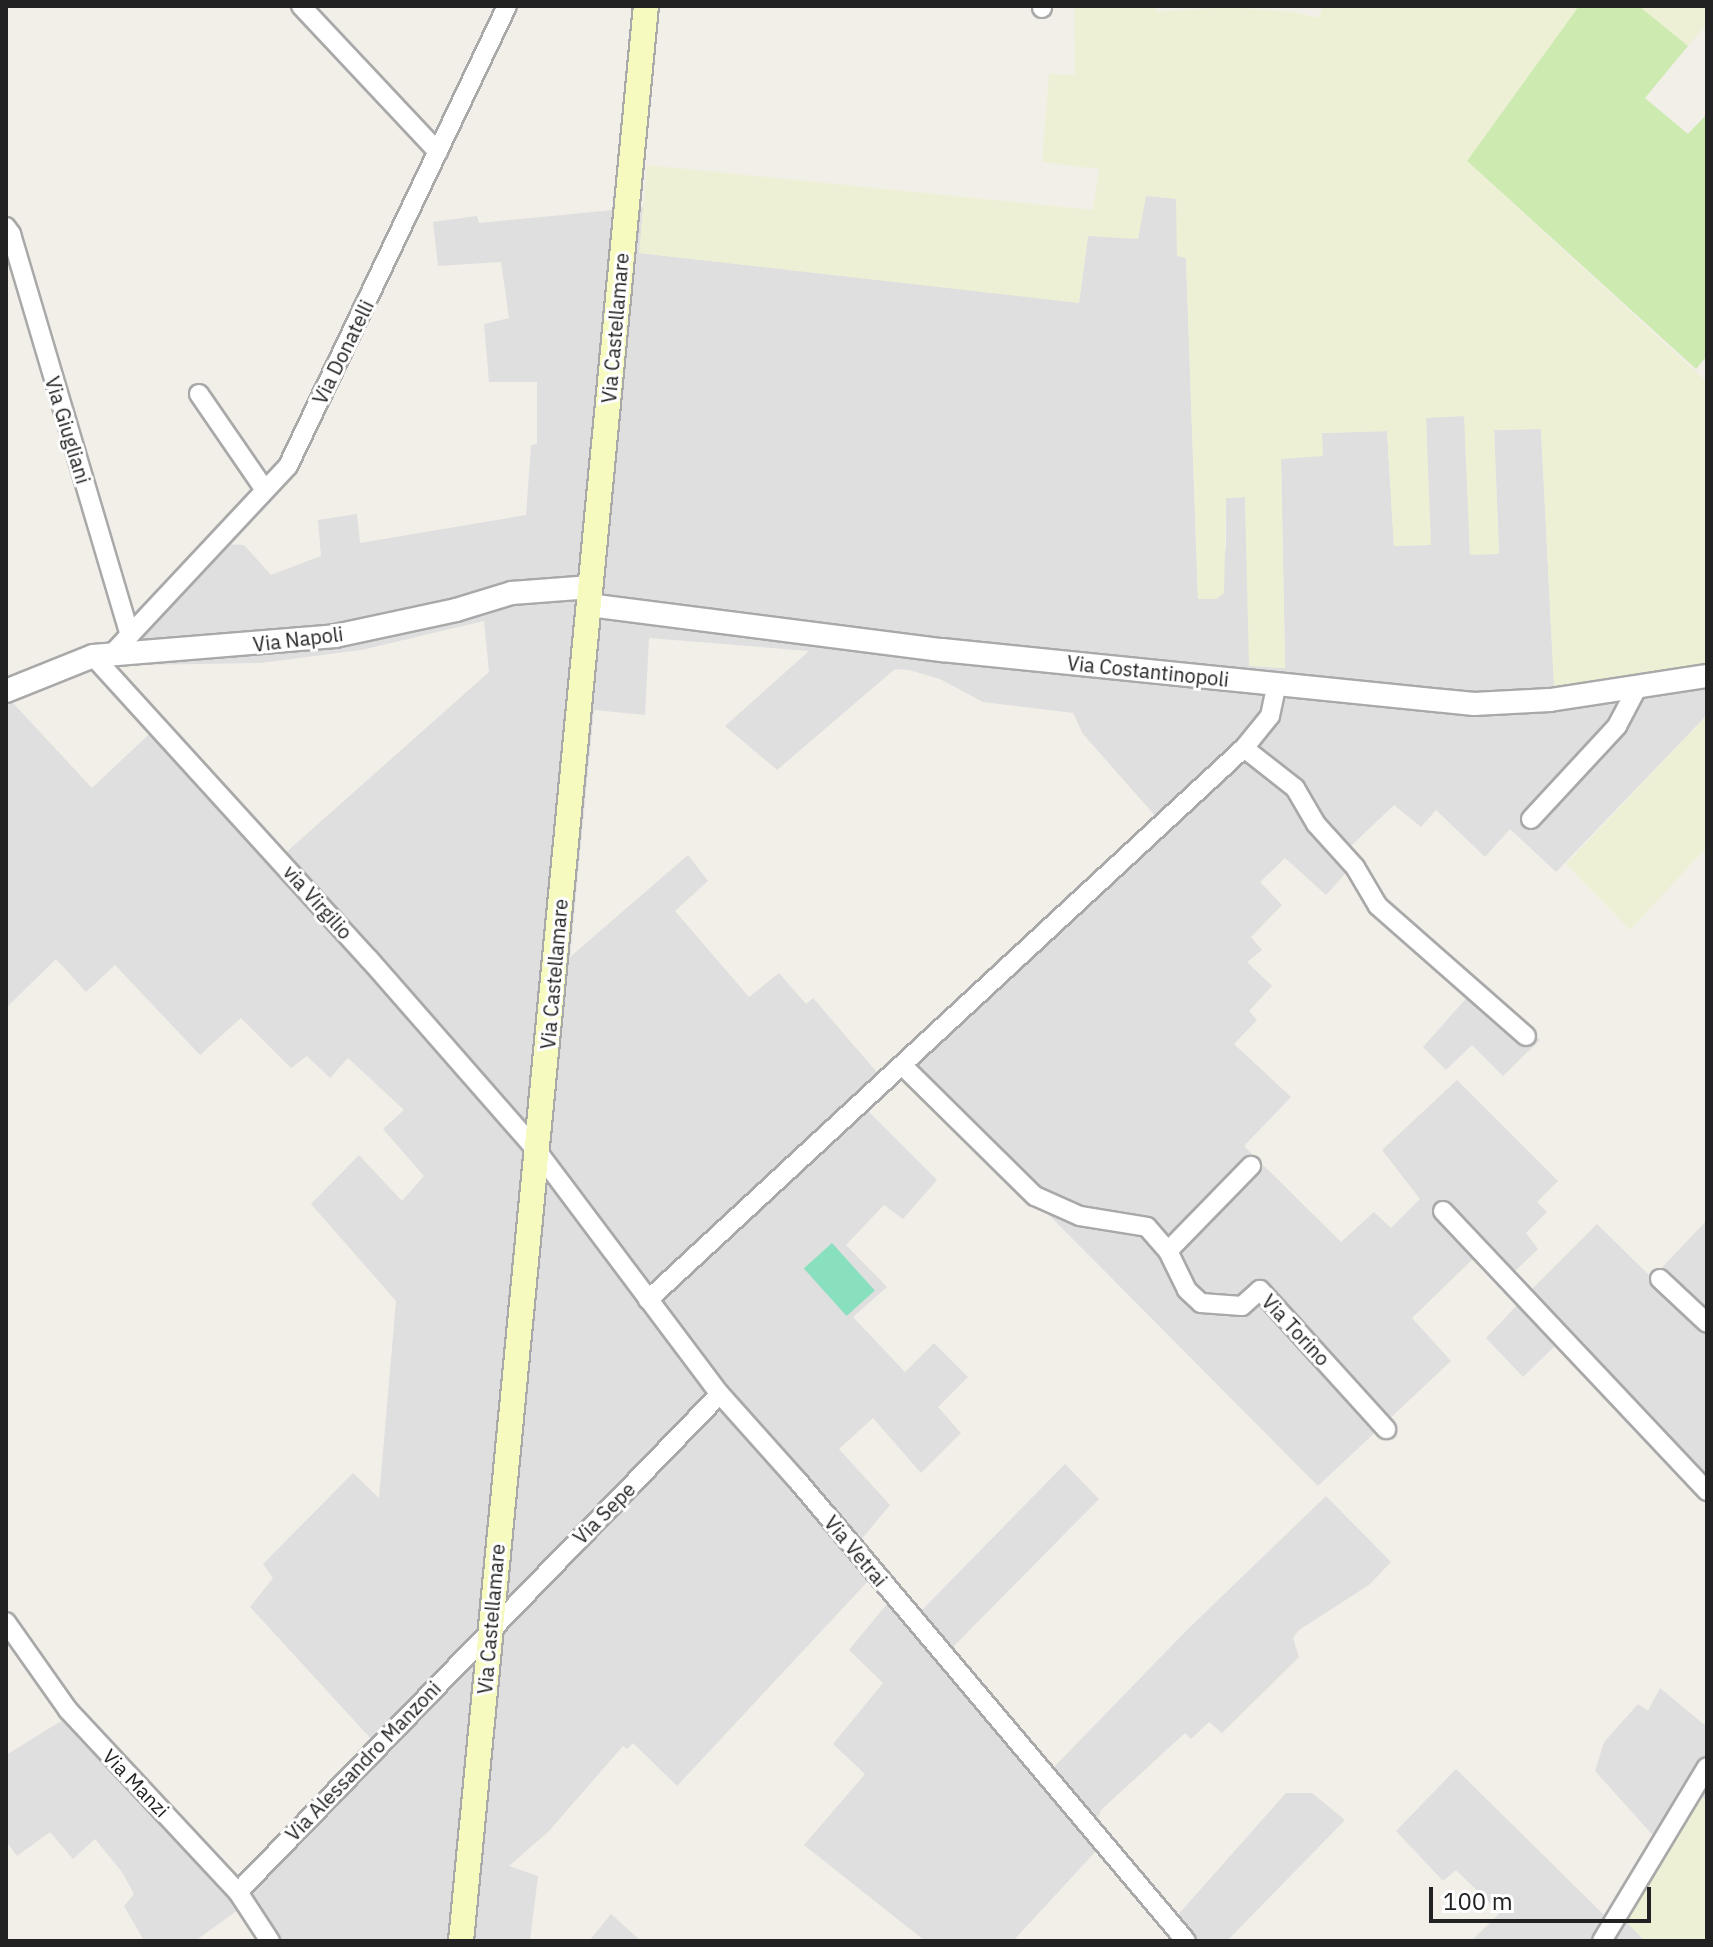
<!DOCTYPE html>
<style>
body{margin:0}
#map{position:relative;width:1713px;height:1947px;overflow:hidden;background:#f2efe9;font-family:"IBM Plex Sans",sans-serif}
div>[style]{position:absolute}
.residential>*{inset:0;background:#e0dfdf}
.farmland>*{inset:0;background:#eef0d5}
.grass>*{inset:0;background:#cdebb0}
.pitch>*{inset:0;background:#88e0be;transform-origin:0 0}
.roads{filter:drop-shadow(2px 0 #a9a9a9) drop-shadow(-2px 0 #a9a9a9) drop-shadow(0 2px #a9a9a9) drop-shadow(0 -2px #a9a9a9)}
.minor>*{height:18px;margin:-9px;padding:0 9px;transform-origin:9px;border-radius:9px;background:#fff}
.tertiary>*{height:22px;margin:-11px;padding:0 11px;transform-origin:11px;border-radius:11px;background:#fff}
.secondary>*{height:24px;margin:-12px;padding:0 12px;transform-origin:12px;border-radius:12px;background:#f7fabf}
span{translate:-50% -50%;white-space:nowrap;text-align:center;line-height:1.15;-webkit-text-stroke:6px #fff;paint-order:stroke}
.street-label{font-size:20px;color:#222}
.frame{position:absolute;inset:0;border:8px solid #222;pointer-events:none}
.scale{position:absolute;left:1429px;top:1887px;width:222px;height:36px;box-sizing:border-box;border:4px solid #222;border-top:0;padding-left:10px;font-size:24px;line-height:28px;white-space:nowrap;color:#222;-webkit-text-stroke:6px #fff;paint-order:stroke}
</style>
<div id="map">
<div class="residential">
<i style="clip-path:polygon(1145px 195px,1177px 199px,1177px 256px,1186px 257px,1198px 599px,1216px 599px,1226px 547px,1226px 498px,1245px 497px,1250px 666px,1285px 668px,1281px 459px,1322px 433px,1387px 431px,1394px 546px,1430px 545px,1426px 417px,1465px 416px,1470px 554px,1499px 554px,1494px 430px,1541px 429px,1554px 685px,1707px 666px,1707px 715px,1556px 872px,1510px 829px,1485px 857px,1436px 810px,1421px 827px,1394px 805px,1351px 846px,1361px 856px,1326px 895px,1285px 858px,1260px 882px,1282px 905px,1251px 937px,1262px 950px,1247px 962px,1272px 986px,1249px 1011px,1257px 1020px,1234px 1044px,1291px 1097px,1244px 1146px,1341px 1242px,1374px 1212px,1391px 1228px,1420px 1199px,1382px 1150px,1457px 1080px,1558px 1181px,1537px 1202px,1547px 1212px,1526px 1233px,1538px 1249px,1512px 1274px,1530px 1291px,1597px 1224px,1652px 1278px,1707px 1220px,1707px 1498px,1561px 1340px,1523px 1377px,1486px 1338px,1521px 1301px,1476px 1256px,1412px 1318px,1451px 1361px,1318px 1486px,1036px 1202px,892px 1063px,1158px 819px,1083px 734px,1073px 713px,983px 702px,940px 679px,909px 670px,895px 669px,777px 770px,725px 726px,809px 651px,649px 638px,645px 715px,594px 710px,570px 957px,688px 855px,708px 881px,675px 911px,749px 997px,779px 973px,806px 1004px,813px 998px,887px 1084px,864px 1107px,937px 1180px,903px 1219px,884px 1205px,846px 1245px,887px 1287px,853px 1317px,905px 1372px,934px 1343px,968px 1377px,938px 1407px,961px 1433px,921px 1473px,873px 1418px,839px 1449px,890px 1505px,859px 1542px,920px 1612px,1065px 1464px,1099px 1499px,953px 1647px,1053px 1768px,1187px 1630px,1326px 1496px,1391px 1562px,1369px 1585px,1299px 1630px,1293px 1638px,1299px 1657px,1222px 1733px,1209px 1722px,1191px 1739px,1185px 1733px,1101px 1810px,1097px 1820px,1108px 1838px,1013px 1941px,925px 1941px,804px 1845px,865px 1774px,833px 1744px,883px 1683px,849px 1650px,892px 1598px,871px 1578px,677px 1786px,633px 1743px,627px 1749px,623px 1746px,549px 1831px,509px 1866px,538px 1876px,530px 1941px,261px 1941px,238px 1910px,195px 1941px,144px 1941px,124px 1906px,134px 1894px,122px 1872px,95px 1839px,73px 1859px,50px 1832px,17px 1856px,6px 1841px,6px 1755px,79px 1710px,235px 1876px,247px 1874px,372px 1740px,250px 1607px,273px 1578px,263px 1564px,353px 1473px,379px 1498px,396px 1301px,311px 1204px,359px 1155px,402px 1201px,424px 1176px,383px 1129px,404px 1110px,348px 1058px,330px 1078px,307px 1056px,291px 1068px,241px 1018px,200px 1055px,115px 965px,86px 992px,56px 959px,6px 1008px,6px 704px,12px 702px,92px 788px,161px 723px,283px 855px,489px 672px,484px 621px,361px 650px,260px 663px,144px 665px,135px 619px,223px 544px,244px 545px,271px 575px,321px 556px,318px 520px,357px 514px,360px 543px,526px 515px,531px 445px,537px 444px,537px 382px,489px 382px,484px 324px,509px 318px,501px 262px,438px 266px,433px 222px,477px 216px,479px 223px,643px 207px,640px 253px,1079px 302px,1088px 236px)"></i>
<i style="clip-path:polygon(1470px 994px,1486px 1007px,1495px 997px,1540px 1040px,1503px 1076px,1472px 1045px,1446px 1070px,1423px 1047px)"></i>
<i style="clip-path:polygon(1660px 1688px,1707px 1727px,1707px 1801px,1701px 1796px,1666px 1850px,1595px 1771px,1604px 1742px,1638px 1704px,1648px 1711px)"></i>
<i style="clip-path:polygon(1456px 1769px,1604px 1915px,1611px 1905px,1645px 1941px,1471px 1941px,1500px 1913px,1456px 1870px,1443px 1881px,1396px 1831px)"></i>
<i style="clip-path:polygon(1286px 1793px,1312px 1793px,1345px 1820px,1227px 1941px,1167px 1941px,1173px 1934px,1168px 1926px)"></i>
<i style="clip-path:polygon(611px 1914px,641px 1941px,589px 1941px)"></i>
</div>
<div class="farmland">
<i style="clip-path:polygon(1074px 6px,1156px 6px,1156px 12px,1227px 7px,1295px 12px,1319px 18px,1322px 6px,1579px 6px,1467px 161px,1707px 382px,1707px 666px,1554px 686px,1541px 429px,1494px 430px,1499px 554px,1470px 555px,1464px 416px,1426px 418px,1431px 545px,1394px 546px,1387px 431px,1322px 433px,1323px 456px,1281px 459px,1285px 668px,1249px 666px,1245px 497px,1226px 498px,1224px 593px,1216px 599px,1198px 599px,1186px 258px,1177px 256px,1176px 199px,1146px 196px,1138px 239px,1088px 236px,1079px 303px,639px 253px,647px 165px,1093px 210px,1099px 169px,1042px 162px,1049px 74px,1075px 75px)"></i>
<i style="clip-path:polygon(1639px 6px,1707px 6px,1707px 24px,1688px 46px)"></i>
<i style="clip-path:polygon(1707px 715px,1707px 847px,1630px 930px,1566px 864px)"></i>
<i style="clip-path:polygon(1701px 1795px,1707px 1801px,1707px 1941px,1645px 1941px,1624px 1919px)"></i>
</div>
<div class="grass">
<i style="clip-path:polygon(1579px 6px,1639px 6px,1688px 46px,1645px 98px,1688px 134px,1707px 114px,1707px 356px,1696px 369px,1467px 161px)"></i>
</div>
<div class="pitch">
<i style="left:832px;top:1243px;width:64px;height:38px;rotate:48deg"></i>
</div>
<div class="roads">
<div class="minor">
<i style="left:301px;top:6px;width:200px;rotate:46.8deg"></i>
<i style="left:1042px;top:8px;width:2px;rotate:-90deg"></i>
<i style="left:6px;top:227px;width:9px;rotate:54deg"></i>
<i style="left:11px;top:234px;width:418px;rotate:73.5deg"></i>
<i style="left:199px;top:394px;width:116px;rotate:55.5deg"></i>
<i style="left:113px;top:653px;width:256px;rotate:-46.9deg"></i>
<i style="left:288px;top:466px;width:509px;rotate:-64.54deg"></i>
<i style="left:93px;top:656px;width:410px;rotate:47.7deg"></i>
<i style="left:369px;top:959px;width:257px;rotate:48.8deg"></i>
<i style="left:538px;top:1152px;width:303px;rotate:53.1deg"></i>
<i style="left:720px;top:1394px;width:115px;rotate:48.2deg"></i>
<i style="left:797px;top:1480px;width:603px;rotate:49.84deg"></i>
<i style="left:1244px;top:748px;width:65px;rotate:38.1deg"></i>
<i style="left:1295px;top:788px;width:42px;rotate:59.7deg"></i>
<i style="left:1316px;top:824px;width:58px;rotate:47.8deg"></i>
<i style="left:1355px;top:867px;width:45px;rotate:59.5deg"></i>
<i style="left:1378px;top:906px;width:197px;rotate:41.3deg"></i>
<i style="left:1531px;top:819px;width:127px;rotate:-47.2deg"></i>
<i style="left:1617px;top:726px;width:43px;rotate:-62.2deg"></i>
<i style="left:902px;top:1065px;width:187px;rotate:44.6deg"></i>
<i style="left:1035px;top:1196px;width:49px;rotate:24deg"></i>
<i style="left:1080px;top:1216px;width:68px;rotate:9.3deg"></i>
<i style="left:1147px;top:1227px;width:32px;rotate:49deg"></i>
<i style="left:1168px;top:1251px;width:43px;rotate:64deg"></i>
<i style="left:1187px;top:1290px;width:19px;rotate:43deg"></i>
<i style="left:1201px;top:1303px;width:41px;rotate:4.2deg"></i>
<i style="left:1242px;top:1306px;width:24px;rotate:-42deg"></i>
<i style="left:1260px;top:1290px;width:188px;rotate:47.8deg"></i>
<i style="left:1443px;top:1211px;width:385px;rotate:46.7deg"></i>
<i style="left:1168px;top:1251px;width:119px;rotate:-45.7deg"></i>
<i style="left:1660px;top:1279px;width:64px;rotate:43.1deg"></i>
<i style="left:648px;top:1300px;width:812px;rotate:-42.81deg"></i>
<i style="left:1244px;top:748px;width:41px;rotate:-50.9deg"></i>
<i style="left:1270px;top:716px;width:33px;rotate:-78deg"></i>
<i style="left:6px;top:1622px;width:108px;rotate:54.8deg"></i>
<i style="left:68px;top:1710px;width:249px;rotate:47deg"></i>
<i style="left:238px;top:1892px;width:59px;rotate:56.9deg"></i>
<i style="left:238px;top:1892px;width:693px;rotate:-45.94deg"></i>
<i style="left:1602px;top:1941px;width:203px;rotate:-58.9deg"></i>
</div>
<div class="tertiary">
<i style="left:589px;top:605px;width:356px;rotate:7.3deg"></i>
<i style="left:942px;top:650px;width:535px;rotate:5.8deg"></i>
<i style="left:1474px;top:704px;width:76px;rotate:-3deg"></i>
<i style="left:1550px;top:700px;width:159px;rotate:-8.7deg"></i>
<i style="left:6px;top:691px;width:94px;rotate:-21.9deg"></i>
<i style="left:93px;top:656px;width:243px;rotate:-4.7deg"></i>
<i style="left:335px;top:636px;width:124px;rotate:-12.1deg"></i>
<i style="left:456px;top:610px;width:59px;rotate:-16.9deg"></i>
<i style="left:512px;top:593px;width:79px;rotate:-4.3deg"></i>
</div>
<div class="secondary">
<i style="left:461px;top:1941px;width:1944px;rotate:-84.54deg"></i>
</div>
</div>
<div class="street-label">
<span style="left:615px;top:328px;rotate:-85deg">Via Castellamare</span>
<span style="left:343px;top:352px;rotate:-64deg">Via Donatelli</span>
<span style="left:68px;top:430px;rotate:73deg">Via Giugliani</span>
<span style="left:298px;top:639px;rotate:-7deg">Via Napoli</span>
<span style="left:1148px;top:671px;rotate:6deg">Via Costantinopoli</span>
<span style="left:318px;top:902px;rotate:48deg">via Virgilio</span>
<span style="left:554px;top:974px;rotate:-85deg">Via Castellamare</span>
<span style="left:1296px;top:1330px;rotate:47deg">Via Torino</span>
<span style="left:604px;top:1513px;rotate:-45deg">Via Sepe</span>
<span style="left:856px;top:1551px;rotate:50deg">Via Vetrai</span>
<span style="left:491px;top:1619px;rotate:-85deg">Via Castellamare</span>
<span style="left:363px;top:1761px;rotate:-46deg">Via Alessandro Manzoni</span>
<span style="left:136px;top:1783px;rotate:46deg">Via Manzi</span>
</div>
<div class="frame"></div>
<div class="scale">100 m</div>
</div>
